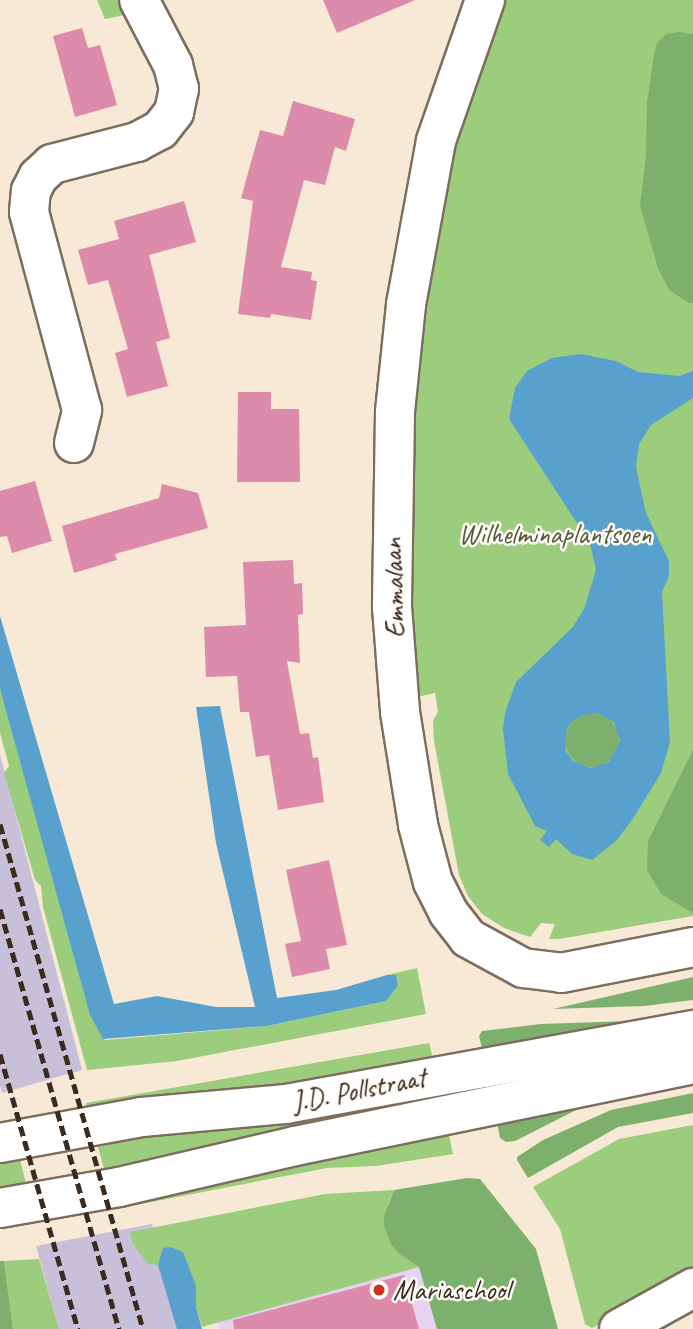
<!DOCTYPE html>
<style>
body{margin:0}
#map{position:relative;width:693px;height:1329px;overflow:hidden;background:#f7e9d5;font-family:Caveat,sans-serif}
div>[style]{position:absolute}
.built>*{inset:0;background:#e7d2ef}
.industrial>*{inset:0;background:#c8bfd8}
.green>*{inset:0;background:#9ccd7c}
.forest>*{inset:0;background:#7db06c}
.round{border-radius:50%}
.water>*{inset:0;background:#58a1cf}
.building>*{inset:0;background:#dc8bab}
.roads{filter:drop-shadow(2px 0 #7d6d5e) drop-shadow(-2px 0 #7d6d5e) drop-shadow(0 2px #7d6d5e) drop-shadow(0 -2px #7d6d5e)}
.minor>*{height:38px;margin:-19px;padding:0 19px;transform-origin:19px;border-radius:19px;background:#fff}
.rail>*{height:5px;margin-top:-2.5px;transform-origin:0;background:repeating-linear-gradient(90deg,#3b2a1e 0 10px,transparent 0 15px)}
.dots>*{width:19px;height:19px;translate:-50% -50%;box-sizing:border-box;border:4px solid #fdfcf7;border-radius:50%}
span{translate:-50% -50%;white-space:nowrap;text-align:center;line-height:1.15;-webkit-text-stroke:5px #fdfcf7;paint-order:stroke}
.park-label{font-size:28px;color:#585b3a}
.street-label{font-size:28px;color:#3b2a1e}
.poi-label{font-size:28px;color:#3b2a1e}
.left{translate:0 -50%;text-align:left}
</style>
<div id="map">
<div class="built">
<i style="clip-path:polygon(429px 1263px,446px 1329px,219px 1329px,216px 1317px)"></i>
</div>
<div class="industrial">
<i style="clip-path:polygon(0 754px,82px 1070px,2px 1093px,0 1086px)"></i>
<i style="clip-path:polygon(152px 1224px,183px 1329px,59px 1329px,36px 1246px)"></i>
</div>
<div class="green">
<i style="clip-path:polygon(97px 0,121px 0,129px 14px,105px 19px)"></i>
<i style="clip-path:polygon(505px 0,693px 0,693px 916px,559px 939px,549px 939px,555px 924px,541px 923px,530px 937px,504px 928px,482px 914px,468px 896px,459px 875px,434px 741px,433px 721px,438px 712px,435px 693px,417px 697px,408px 574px,414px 376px,436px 228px,468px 91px)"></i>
<i style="clip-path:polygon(0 689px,105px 1040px,267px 1026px,386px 1001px,398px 986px,396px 975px,387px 975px,417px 968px,426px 1014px,177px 1061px,87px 1070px,43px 907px,41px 886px,35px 880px,4px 773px,9px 766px,0 733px)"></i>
<i style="clip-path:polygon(429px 1043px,435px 1066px,89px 1113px,86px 1103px)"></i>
<i style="clip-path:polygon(438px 1086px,443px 1107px,107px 1179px,95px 1137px)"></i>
<i style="clip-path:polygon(693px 1125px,693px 1276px,592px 1328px,585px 1324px,560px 1229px,533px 1187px,619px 1139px)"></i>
<i style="clip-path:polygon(447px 1126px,453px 1154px,376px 1166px,327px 1168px,115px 1209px,113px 1199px)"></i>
<i style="clip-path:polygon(18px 1151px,28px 1192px,0 1198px,0 1154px)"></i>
<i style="clip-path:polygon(394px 1190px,388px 1204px,399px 1254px,419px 1267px,202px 1327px,196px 1307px,196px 1286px,164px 1248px,158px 1265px,148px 1264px,133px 1244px,130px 1232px,325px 1194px)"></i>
<i style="clip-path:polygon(39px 1259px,59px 1329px,13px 1329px,4px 1261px)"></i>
</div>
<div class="forest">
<i style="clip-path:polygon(679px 32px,693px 34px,693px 303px,689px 303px,669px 290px,658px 268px,640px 206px,646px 156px,647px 103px,654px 55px,657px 43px,666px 34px)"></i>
<i class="round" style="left:565px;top:713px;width:54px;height:54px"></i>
<i style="clip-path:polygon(693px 750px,693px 913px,661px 894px,647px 870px,648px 841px)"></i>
<i style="clip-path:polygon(693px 977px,693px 1000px,644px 1006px,553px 1009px)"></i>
<i style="clip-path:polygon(629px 1021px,631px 1032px,484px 1057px,479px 1036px,482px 1031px,541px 1024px)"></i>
<i style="clip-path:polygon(693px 1093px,693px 1113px,618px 1127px,528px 1178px,517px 1160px,517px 1157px,543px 1140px,611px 1110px)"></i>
<i style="clip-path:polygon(600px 1098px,515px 1141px,506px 1142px,500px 1138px,496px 1118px)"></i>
<i style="clip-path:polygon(467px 1178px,480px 1179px,536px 1249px,558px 1329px,437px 1329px,419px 1267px,399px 1254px,391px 1244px,384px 1226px,384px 1216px,394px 1190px)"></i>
<i style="clip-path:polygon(0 1261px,4px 1261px,13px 1329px,0 1329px)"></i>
</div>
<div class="water">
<i style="clip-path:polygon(evenodd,581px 354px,616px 361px,638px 372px,680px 376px,693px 371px,693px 398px,651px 425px,639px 444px,636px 467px,646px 513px,669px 561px,669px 576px,662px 592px,670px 742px,661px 773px,632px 820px,616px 841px,592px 860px,572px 854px,556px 839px,549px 847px,540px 840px,547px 831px,535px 826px,508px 774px,503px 729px,505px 713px,516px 682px,572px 628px,584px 609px,596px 570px,590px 543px,509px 419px,515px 388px,527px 371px,552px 358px,581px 354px,597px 713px,614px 722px,620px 741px,609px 762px,590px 768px,573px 761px,566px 751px,565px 741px,567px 728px,574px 720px,583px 715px,597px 713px)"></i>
<i style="clip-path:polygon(0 616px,114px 1004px,157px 996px,216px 1007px,255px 1007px,216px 843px,196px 707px,220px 706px,277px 998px,336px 990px,387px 975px,396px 975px,398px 986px,386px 1001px,267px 1026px,103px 1039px,90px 1015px,0 689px)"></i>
<i style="clip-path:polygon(170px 1247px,183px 1252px,196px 1286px,196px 1307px,202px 1329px,177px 1329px,158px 1265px,163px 1248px)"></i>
</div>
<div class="building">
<i style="clip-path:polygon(323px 0,415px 0,337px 33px)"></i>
<i style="clip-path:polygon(82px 28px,88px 48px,100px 45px,117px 105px,75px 117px,53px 36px)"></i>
<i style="clip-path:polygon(293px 101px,355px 119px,346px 151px,335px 147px,325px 185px,304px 180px,281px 267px,312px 272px,311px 280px,317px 281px,311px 320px,271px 314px,270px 318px,238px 314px,253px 201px,241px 198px,260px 130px,283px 136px)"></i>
<i style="clip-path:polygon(184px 201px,196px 242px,149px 255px,170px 338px,156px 342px,168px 386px,127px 397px,115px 353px,128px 349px,108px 280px,88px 285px,78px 250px,119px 239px,114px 221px)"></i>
<i style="clip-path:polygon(238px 392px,271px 392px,271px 409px,299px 409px,300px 482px,237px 482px)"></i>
<i style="clip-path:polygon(35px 481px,52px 541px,12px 553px,7px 536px,0 537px,0 491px)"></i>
<i style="clip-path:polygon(162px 484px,198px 493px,208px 528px,115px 554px,117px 560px,74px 573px,62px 526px,159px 498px)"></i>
<i style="clip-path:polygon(293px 560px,294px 584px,302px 583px,303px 614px,298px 615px,300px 663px,287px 661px,300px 734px,309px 733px,313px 758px,318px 757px,324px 802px,278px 810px,269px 755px,256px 757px,249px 712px,240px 712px,237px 676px,206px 677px,204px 627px,246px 625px,243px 562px)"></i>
<i style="clip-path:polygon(329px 860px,347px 945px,326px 949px,330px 969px,292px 977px,285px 944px,301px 941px,286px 870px)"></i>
<i style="clip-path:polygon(404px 1275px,419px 1329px,234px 1329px,233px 1320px)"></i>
</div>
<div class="roads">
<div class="minor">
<i style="left:485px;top:0;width:149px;rotate:109.2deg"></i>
<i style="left:436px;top:141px;width:167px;rotate:100.4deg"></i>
<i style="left:406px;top:305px;width:108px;rotate:95.9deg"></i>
<i style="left:395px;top:412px;width:195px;rotate:90.9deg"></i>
<i style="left:392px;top:607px;width:105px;rotate:85.6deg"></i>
<i style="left:400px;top:712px;width:114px;rotate:80.9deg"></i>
<i style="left:418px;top:825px;width:59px;rotate:75.3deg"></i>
<i style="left:433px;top:882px;width:34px;rotate:63deg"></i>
<i style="left:448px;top:912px;width:33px;rotate:52deg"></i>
<i style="left:468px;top:938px;width:63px;rotate:28.6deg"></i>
<i style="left:523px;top:968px;width:38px;rotate:7deg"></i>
<i style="left:561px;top:973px;width:135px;rotate:-11.1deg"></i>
<i style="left:74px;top:443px;width:34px;rotate:-76deg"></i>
<i style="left:82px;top:410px;width:205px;rotate:-105deg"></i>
<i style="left:29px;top:212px;width:21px;rotate:-85deg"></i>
<i style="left:31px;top:191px;width:16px;rotate:-63deg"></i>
<i style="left:38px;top:177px;width:19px;rotate:-43deg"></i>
<i style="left:52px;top:164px;width:88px;rotate:-14.5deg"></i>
<i style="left:137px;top:142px;width:26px;rotate:-28deg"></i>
<i style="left:160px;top:130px;width:23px;rotate:-52deg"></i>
<i style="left:174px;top:112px;width:24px;rotate:-78deg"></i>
<i style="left:179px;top:89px;width:25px;rotate:-104deg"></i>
<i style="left:173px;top:65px;width:73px;rotate:-117.6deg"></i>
<i style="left:0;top:1143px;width:144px;rotate:-10.4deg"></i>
<i style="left:142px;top:1117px;width:145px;rotate:-5.2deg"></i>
<i style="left:286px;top:1104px;width:414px;rotate:-10.3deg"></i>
<i style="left:0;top:1208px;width:121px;rotate:-10deg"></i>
<i style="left:119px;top:1187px;width:181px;rotate:-13.1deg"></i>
<i style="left:295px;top:1146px;width:406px;rotate:-11.6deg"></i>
<i style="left:619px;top:1329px;width:85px;rotate:-29deg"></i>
</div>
</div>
<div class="rail">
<i style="left:0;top:824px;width:525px;rotate:74.19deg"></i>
<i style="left:0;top:909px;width:437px;rotate:74.2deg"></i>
<i style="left:0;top:1054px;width:286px;rotate:74.2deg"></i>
</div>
<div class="dots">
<i style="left:379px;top:1290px;background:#c8321e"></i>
</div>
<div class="park-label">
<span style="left:555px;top:534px">Wilhelminaplantsoen</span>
</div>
<div class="street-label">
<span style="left:394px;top:588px;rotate:-92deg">Emmalaan</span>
<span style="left:359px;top:1090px;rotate:-11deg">J.D. Pollstraat</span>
</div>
<div class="poi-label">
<span class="left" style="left:393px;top:1290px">Mariaschool</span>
</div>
</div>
